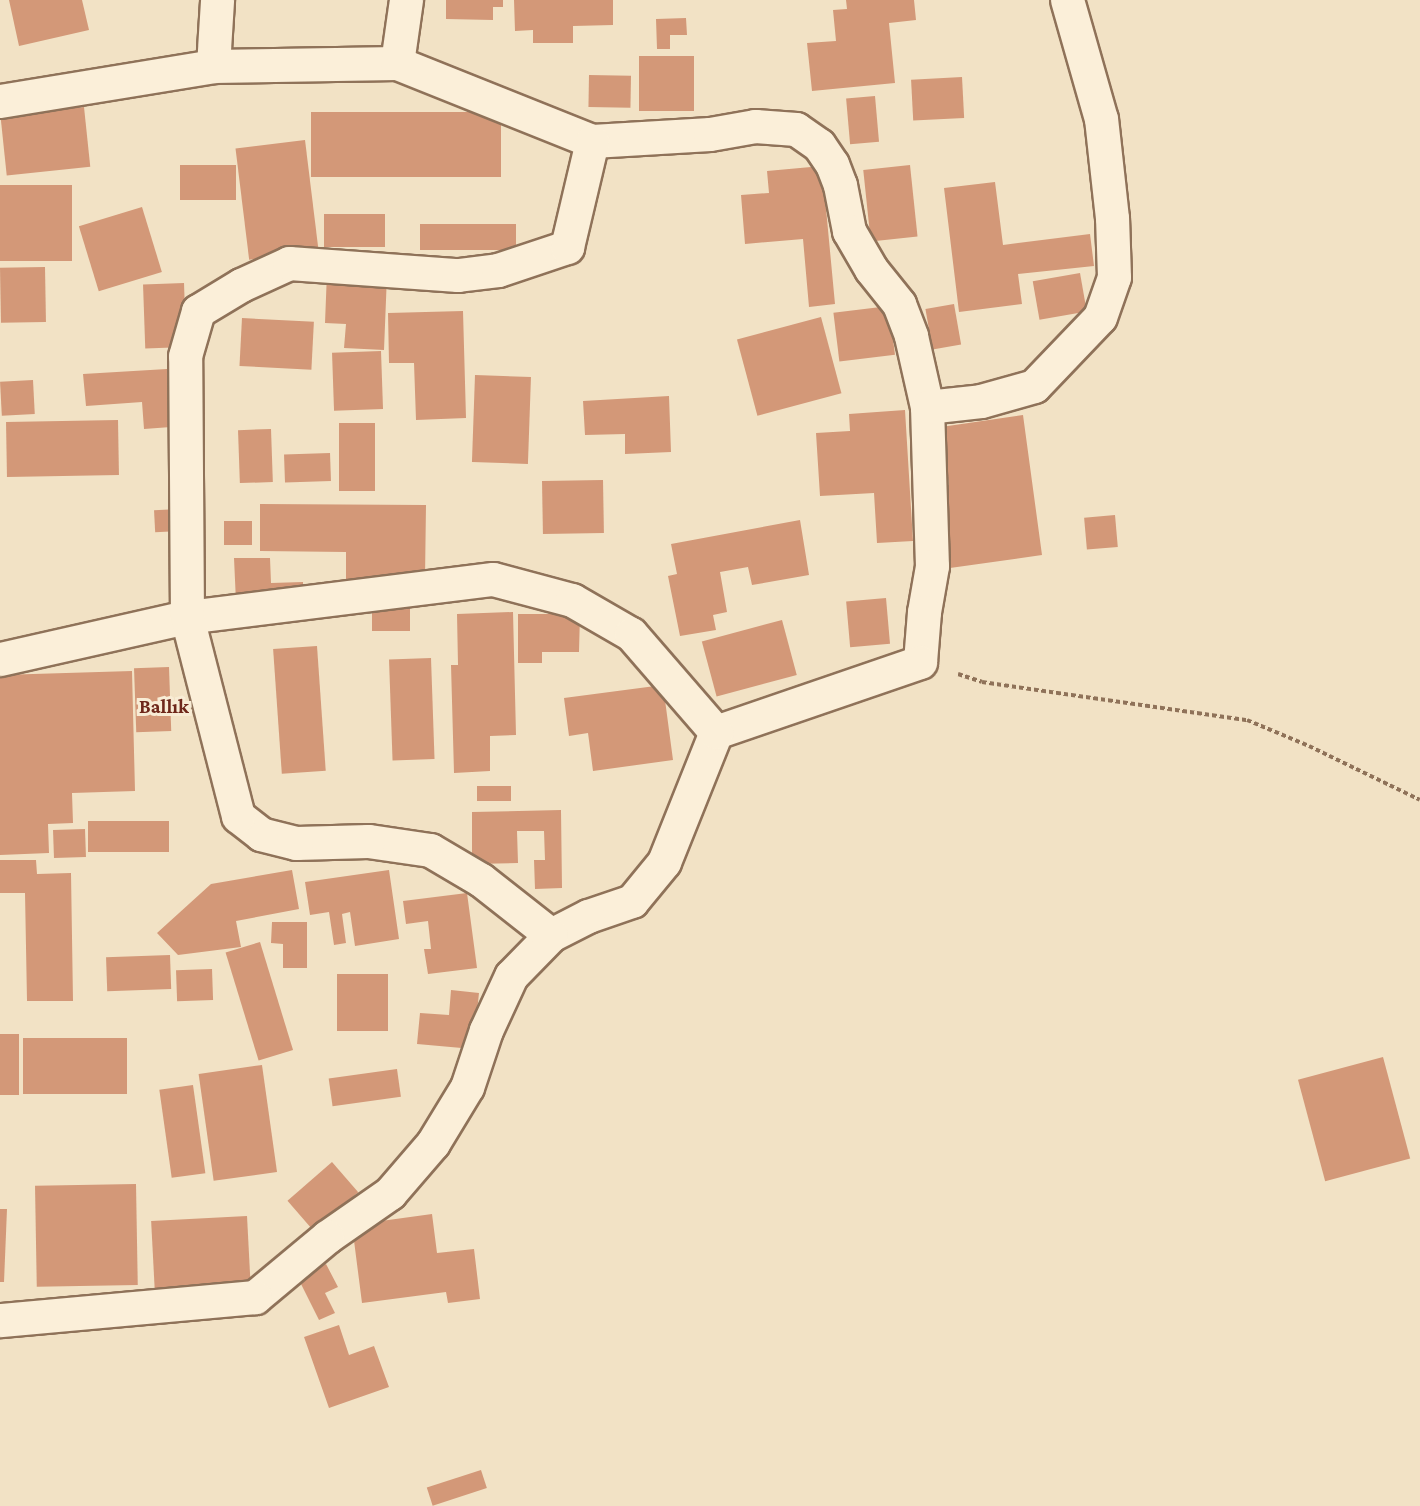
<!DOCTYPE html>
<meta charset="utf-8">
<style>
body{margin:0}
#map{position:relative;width:1420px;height:1506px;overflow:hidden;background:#f2e2c5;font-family:"Crimson Pro",serif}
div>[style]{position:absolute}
.building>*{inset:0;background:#d39878;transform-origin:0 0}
.path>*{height:4px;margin-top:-2px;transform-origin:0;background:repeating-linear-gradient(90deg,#8f7259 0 4.5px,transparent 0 7.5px)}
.roads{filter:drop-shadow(2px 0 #8f7259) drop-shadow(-2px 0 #8f7259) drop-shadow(0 2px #8f7259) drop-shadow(0 -2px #8f7259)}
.minor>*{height:33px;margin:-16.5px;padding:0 16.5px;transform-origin:16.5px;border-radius:16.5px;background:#fbefd9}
span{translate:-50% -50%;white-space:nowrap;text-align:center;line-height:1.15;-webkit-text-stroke:6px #f8ecd5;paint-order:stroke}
.quarter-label{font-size:20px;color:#6e271a;font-weight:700}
</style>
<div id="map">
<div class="building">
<i style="clip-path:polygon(9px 0,82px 0,89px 30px,19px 46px)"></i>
<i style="clip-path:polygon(446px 0,503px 0,503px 7px,493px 7px,493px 20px,446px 19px)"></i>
<i style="clip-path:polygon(514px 0,613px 0,613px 25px,573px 26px,573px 43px,533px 43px,533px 30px,515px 31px)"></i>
<i style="clip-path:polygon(846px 0,914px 0,916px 20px,889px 23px,895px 83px,812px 91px,807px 43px,836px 41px,833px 10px,847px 9px)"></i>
<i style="clip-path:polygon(686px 18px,687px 35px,670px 35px,670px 49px,657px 49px,656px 19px)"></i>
<i style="left:639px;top:56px;width:55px;height:55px"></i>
<i style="left:589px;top:75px;width:42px;height:32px;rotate:1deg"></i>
<i style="left:962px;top:77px;width:41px;height:51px;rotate:87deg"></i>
<i style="left:875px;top:96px;width:46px;height:29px;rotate:85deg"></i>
<i style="left:84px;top:107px;width:60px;height:84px;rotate:84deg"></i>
<i style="left:311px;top:112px;width:190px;height:65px"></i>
<i style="left:305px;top:140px;width:112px;height:70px;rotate:83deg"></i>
<i style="left:236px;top:165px;width:35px;height:56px;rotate:90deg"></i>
<i style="left:910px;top:165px;width:72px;height:47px;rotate:84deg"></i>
<i style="clip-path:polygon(822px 166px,835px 304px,809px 307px,803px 239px,745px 244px,741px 195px,769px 193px,767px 171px)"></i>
<i style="clip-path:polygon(995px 182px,1003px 245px,1090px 234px,1094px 266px,1018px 274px,1022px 304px,959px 312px,944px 188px)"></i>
<i style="left:0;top:185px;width:72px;height:76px"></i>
<i style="left:142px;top:207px;width:68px;height:66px;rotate:73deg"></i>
<i style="left:324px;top:214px;width:61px;height:33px"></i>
<i style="left:516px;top:224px;width:26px;height:96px;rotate:90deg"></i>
<i style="left:45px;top:267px;width:55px;height:45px;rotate:89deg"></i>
<i style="clip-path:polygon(327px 272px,387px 275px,384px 350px,344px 348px,346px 324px,325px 323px)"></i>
<i style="left:1080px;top:273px;width:39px;height:48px;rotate:80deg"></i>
<i style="left:184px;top:283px;width:64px;height:41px;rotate:88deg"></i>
<i style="left:954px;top:304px;width:41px;height:29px;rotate:80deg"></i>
<i style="left:889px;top:306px;width:49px;height:56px;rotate:83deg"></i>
<i style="clip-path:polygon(463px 311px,466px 418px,416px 420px,414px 363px,389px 363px,388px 313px)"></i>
<i style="left:821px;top:317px;width:79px;height:87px;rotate:75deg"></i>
<i style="left:242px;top:318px;width:72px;height:48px;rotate:3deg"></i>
<i style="left:381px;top:351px;width:58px;height:49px;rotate:88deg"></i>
<i style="clip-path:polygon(167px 369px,171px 427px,144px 429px,142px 402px,86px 406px,83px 374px)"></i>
<i style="left:475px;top:375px;width:56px;height:87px;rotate:2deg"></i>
<i style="left:33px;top:380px;width:34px;height:33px;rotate:87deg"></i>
<i style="clip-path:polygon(669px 396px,671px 452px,625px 454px,625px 434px,585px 435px,583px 401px)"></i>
<i style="clip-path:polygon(905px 410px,913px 541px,877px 543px,874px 493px,820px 496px,816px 433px,850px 431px,849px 414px)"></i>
<i style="clip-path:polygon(1023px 415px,1042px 555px,950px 568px,939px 487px,949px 485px,941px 427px)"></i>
<i style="left:118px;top:420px;width:55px;height:112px;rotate:89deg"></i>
<i style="left:339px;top:423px;width:36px;height:68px"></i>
<i style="left:271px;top:429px;width:53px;height:33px;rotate:88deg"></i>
<i style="left:330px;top:453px;width:28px;height:46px;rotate:88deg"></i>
<i style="left:603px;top:480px;width:53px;height:61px;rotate:89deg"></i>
<i style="clip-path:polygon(260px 504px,426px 505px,425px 579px,346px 579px,346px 552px,260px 551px)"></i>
<i style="left:179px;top:509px;width:22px;height:25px;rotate:87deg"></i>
<i style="left:1115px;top:515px;width:32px;height:31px;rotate:85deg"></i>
<i style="clip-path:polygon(800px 520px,809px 575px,752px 585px,748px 567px,720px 572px,727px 612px,713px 615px,716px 630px,680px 636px,668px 576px,677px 574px,671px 544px)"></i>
<i style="left:224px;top:521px;width:28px;height:24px"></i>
<i style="clip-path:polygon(234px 558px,270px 558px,271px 583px,303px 582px,303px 600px,236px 602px)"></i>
<i style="left:886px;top:598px;width:46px;height:40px;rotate:85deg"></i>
<i style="left:372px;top:601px;width:38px;height:30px"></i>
<i style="clip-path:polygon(513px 612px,516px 735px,490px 736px,490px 771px,454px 773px,451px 665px,458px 665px,457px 614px)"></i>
<i style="clip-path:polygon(518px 614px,580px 614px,579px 652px,542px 652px,542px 663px,518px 663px)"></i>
<i style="left:782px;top:620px;width:57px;height:83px;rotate:75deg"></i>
<i style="left:317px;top:646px;width:125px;height:44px;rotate:86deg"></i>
<i style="left:431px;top:658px;width:101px;height:42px;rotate:88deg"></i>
<i style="left:169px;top:667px;width:64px;height:35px;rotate:88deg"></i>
<i style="clip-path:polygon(132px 671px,135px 791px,72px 793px,73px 823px,48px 824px,49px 853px,0 855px,0 675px)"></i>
<i style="clip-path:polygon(663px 685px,673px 760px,593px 771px,588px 733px,569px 736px,564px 698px)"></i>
<i style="left:477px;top:786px;width:34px;height:15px"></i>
<i style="clip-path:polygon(561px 810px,562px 888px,535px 889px,534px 860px,545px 860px,544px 831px,517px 831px,518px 863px,472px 864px,472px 812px)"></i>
<i style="left:169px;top:821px;width:31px;height:81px;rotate:90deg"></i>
<i style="left:85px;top:829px;width:28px;height:32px;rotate:88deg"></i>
<i style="clip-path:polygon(0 860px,36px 860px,37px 874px,71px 873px,73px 1001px,27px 1001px,25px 893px,0 893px)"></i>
<i style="clip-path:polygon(292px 870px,299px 909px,236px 921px,241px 947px,178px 955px,157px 933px,211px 884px)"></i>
<i style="clip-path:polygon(389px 870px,399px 939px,355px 946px,350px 912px,342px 914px,346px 943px,334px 945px,329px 912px,310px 915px,305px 882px)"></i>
<i style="clip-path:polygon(467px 893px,477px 968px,428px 974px,424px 949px,431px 949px,428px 921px,406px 924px,403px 901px)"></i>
<i style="clip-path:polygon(272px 922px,307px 922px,307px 968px,283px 968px,283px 944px,271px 943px)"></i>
<i style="left:260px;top:942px;width:113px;height:36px;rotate:73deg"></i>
<i style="left:170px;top:955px;width:34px;height:64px;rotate:88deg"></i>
<i style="left:212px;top:969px;width:31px;height:36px;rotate:88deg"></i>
<i style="left:337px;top:974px;width:51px;height:57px"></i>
<i style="clip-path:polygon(451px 990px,479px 993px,473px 1049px,417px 1044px,420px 1013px,449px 1015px)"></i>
<i style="left:0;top:1034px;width:19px;height:61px"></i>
<i style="left:23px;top:1038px;width:104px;height:56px"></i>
<i style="left:1383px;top:1057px;width:105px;height:88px;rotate:75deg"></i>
<i style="left:262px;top:1065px;width:108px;height:64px;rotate:82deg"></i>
<i style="left:397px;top:1069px;width:28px;height:69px;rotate:82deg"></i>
<i style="left:193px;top:1085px;width:89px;height:34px;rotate:82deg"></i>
<i style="left:332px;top:1162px;width:40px;height:59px;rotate:49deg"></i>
<i style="left:136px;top:1184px;width:101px;height:101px;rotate:89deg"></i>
<i style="clip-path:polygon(0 1209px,7px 1209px,4px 1282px,0 1282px)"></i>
<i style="clip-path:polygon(432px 1214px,437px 1253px,474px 1249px,480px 1299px,448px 1303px,446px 1292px,362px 1303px,352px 1225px)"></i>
<i style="left:247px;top:1216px;width:80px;height:96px;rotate:87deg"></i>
<i style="clip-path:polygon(326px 1264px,338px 1287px,325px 1293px,335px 1313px,319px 1320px,298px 1278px)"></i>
<i style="clip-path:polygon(339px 1325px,349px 1355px,374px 1346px,389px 1387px,329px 1408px,304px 1337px)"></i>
<i style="left:481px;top:1470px;width:19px;height:57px;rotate:72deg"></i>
</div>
<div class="path">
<i style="left:958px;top:674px;width:25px;rotate:18deg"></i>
<i style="left:982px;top:682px;width:268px;rotate:8.2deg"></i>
<i style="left:1247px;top:720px;width:67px;rotate:22.8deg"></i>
<i style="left:1309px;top:746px;width:123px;rotate:25.9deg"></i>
</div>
<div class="roads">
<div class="minor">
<i style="left:397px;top:63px;width:64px;rotate:-81.9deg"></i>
<i style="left:213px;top:66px;width:66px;rotate:-86.5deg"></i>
<i style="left:0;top:101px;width:216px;rotate:-9.3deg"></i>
<i style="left:213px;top:66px;width:184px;rotate:-0.9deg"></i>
<i style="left:397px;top:63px;width:210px;rotate:21.8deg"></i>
<i style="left:592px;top:141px;width:118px;rotate:-3.4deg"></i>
<i style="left:710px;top:134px;width:46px;rotate:-10.1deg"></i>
<i style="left:755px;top:126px;width:41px;rotate:4.2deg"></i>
<i style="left:796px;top:129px;width:28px;rotate:35deg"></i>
<i style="left:819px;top:145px;width:23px;rotate:56deg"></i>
<i style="left:832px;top:164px;width:22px;rotate:69deg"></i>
<i style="left:840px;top:185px;width:47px;rotate:78.9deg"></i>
<i style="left:849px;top:231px;width:44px;rotate:59.9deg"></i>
<i style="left:871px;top:269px;width:45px;rotate:51.3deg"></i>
<i style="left:899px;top:304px;width:34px;rotate:69deg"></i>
<i style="left:911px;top:336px;width:73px;rotate:77.3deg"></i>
<i style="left:927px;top:407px;width:159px;rotate:88.2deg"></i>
<i style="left:932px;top:566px;width:47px;rotate:99.9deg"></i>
<i style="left:924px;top:612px;width:50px;rotate:94.6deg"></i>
<i style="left:920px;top:662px;width:216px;rotate:161.1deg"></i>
<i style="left:716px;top:732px;width:140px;rotate:111.8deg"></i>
<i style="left:664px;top:862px;width:50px;rotate:129.4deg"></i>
<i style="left:632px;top:901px;width:46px;rotate:161.2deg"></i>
<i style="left:588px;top:916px;width:42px;rotate:152.8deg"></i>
<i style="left:551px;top:935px;width:57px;rotate:134.3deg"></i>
<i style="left:511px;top:976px;width:60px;rotate:114.8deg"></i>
<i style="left:486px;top:1030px;width:60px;rotate:108.4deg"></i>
<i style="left:467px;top:1087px;width:66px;rotate:121.3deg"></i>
<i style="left:433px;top:1143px;width:66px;rotate:130.7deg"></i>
<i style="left:390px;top:1193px;width:77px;rotate:145.1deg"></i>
<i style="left:327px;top:1237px;width:94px;rotate:140.2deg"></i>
<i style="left:255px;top:1297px;width:256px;rotate:174.8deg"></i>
<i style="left:927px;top:407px;width:54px;rotate:-6.3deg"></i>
<i style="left:981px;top:401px;width:55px;rotate:-15.8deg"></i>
<i style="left:1034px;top:386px;width:95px;rotate:-46.3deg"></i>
<i style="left:1100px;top:317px;width:42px;rotate:-70.7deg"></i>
<i style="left:1114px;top:277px;width:59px;rotate:-91.9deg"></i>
<i style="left:1112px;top:218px;width:100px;rotate:-96.3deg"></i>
<i style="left:1101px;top:119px;width:124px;rotate:-105.9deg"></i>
<i style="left:0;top:659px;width:192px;rotate:-12.7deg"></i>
<i style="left:187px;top:617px;width:308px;rotate:-7.1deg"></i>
<i style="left:493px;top:579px;width:82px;rotate:14.9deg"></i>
<i style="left:572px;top:600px;width:68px;rotate:30deg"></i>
<i style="left:631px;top:634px;width:130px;rotate:49.1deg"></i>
<i style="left:551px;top:935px;width:89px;rotate:-141.8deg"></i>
<i style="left:481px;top:880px;width:59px;rotate:-149.5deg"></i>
<i style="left:430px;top:850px;width:63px;rotate:-171.7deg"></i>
<i style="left:368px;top:841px;width:72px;rotate:178.4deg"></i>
<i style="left:296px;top:843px;width:36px;rotate:-166deg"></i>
<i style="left:261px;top:834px;width:29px;rotate:-142deg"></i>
<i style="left:238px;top:816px;width:205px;rotate:-104.4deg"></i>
<i style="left:187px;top:617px;width:261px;rotate:-90.4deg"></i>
<i style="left:185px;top:356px;width:47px;rotate:-73.9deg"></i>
<i style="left:198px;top:311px;width:50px;rotate:-31.2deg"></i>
<i style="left:241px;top:285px;width:53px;rotate:-24.6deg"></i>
<i style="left:289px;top:263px;width:169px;rotate:4.1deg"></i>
<i style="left:458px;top:275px;width:40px;rotate:-7.1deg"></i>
<i style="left:498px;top:270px;width:73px;rotate:-18.4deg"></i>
<i style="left:567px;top:247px;width:109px;rotate:-76.7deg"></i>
</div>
</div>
<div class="quarter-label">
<span style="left:164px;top:706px">Ballık</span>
</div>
</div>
